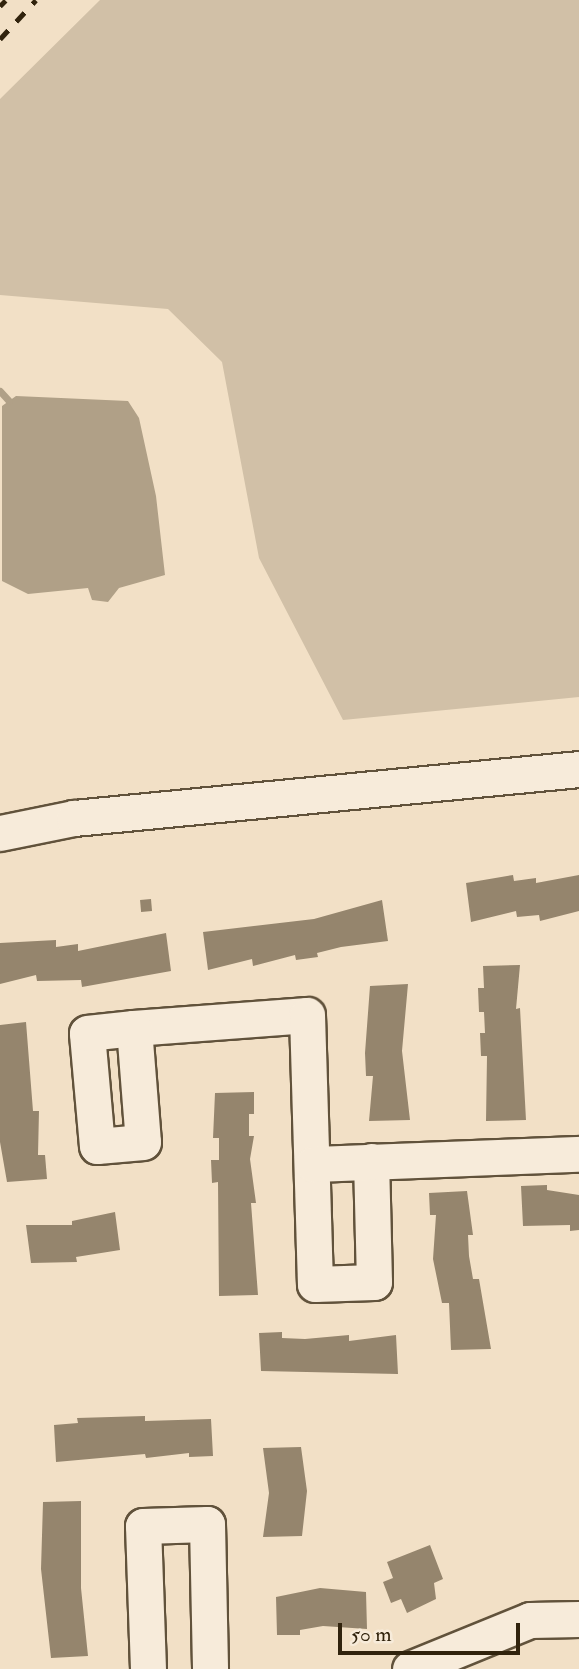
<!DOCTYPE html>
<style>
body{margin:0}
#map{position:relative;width:579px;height:1669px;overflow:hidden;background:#f2e0c6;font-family:"IM FELL Double Pica",serif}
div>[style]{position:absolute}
.green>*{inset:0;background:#d1c0a7}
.water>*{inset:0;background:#b0a087}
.stream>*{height:7px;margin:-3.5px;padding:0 3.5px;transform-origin:3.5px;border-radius:3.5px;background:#b0a087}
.building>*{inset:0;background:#95856d;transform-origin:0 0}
.roads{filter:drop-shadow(2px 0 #61523b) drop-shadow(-2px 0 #61523b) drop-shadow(0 2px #61523b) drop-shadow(0 -2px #61523b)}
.minor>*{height:35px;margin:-17.5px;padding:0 17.5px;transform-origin:17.5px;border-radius:17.5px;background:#f7ebda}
.rail>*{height:5px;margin-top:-2.5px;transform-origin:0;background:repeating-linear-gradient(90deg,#31230d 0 12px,transparent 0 24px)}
span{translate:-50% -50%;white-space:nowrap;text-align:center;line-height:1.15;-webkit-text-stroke:5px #f7ebda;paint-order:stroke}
.scale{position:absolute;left:338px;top:1623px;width:182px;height:32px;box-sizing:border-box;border:4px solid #31230d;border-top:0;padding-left:9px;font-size:21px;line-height:24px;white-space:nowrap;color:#31230d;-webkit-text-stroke:5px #f7ebda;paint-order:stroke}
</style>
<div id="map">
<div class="green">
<i style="clip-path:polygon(100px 0,579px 0,579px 697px,343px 720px,259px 558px,222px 362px,168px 309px,0 295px,0 99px)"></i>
</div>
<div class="water">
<i style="clip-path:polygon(16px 396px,128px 401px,139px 418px,156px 496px,165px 575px,119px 588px,108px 602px,92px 600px,88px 588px,28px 594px,2px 581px,2px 406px)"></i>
</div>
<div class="stream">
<i style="left:0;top:391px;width:13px;rotate:48deg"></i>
</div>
<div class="building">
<i style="clip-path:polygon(513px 875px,514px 881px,536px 878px,536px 883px,579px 875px,579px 911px,540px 921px,539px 915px,517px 917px,516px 911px,471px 922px,466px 883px)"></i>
<i style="left:151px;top:899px;width:12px;height:11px;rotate:85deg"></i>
<i style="clip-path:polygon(382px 900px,388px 941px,341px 947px,317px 953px,318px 957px,296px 960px,295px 955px,253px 966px,252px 959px,208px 970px,203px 932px,314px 919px)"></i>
<i style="clip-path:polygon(166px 933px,171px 971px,82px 987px,81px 980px,37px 981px,36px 975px,0 984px,0 943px,56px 940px,56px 947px,78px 944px,78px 951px)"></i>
<i style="clip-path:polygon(520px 965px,516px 1009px,520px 1008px,526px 1120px,486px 1121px,487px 1056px,481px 1056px,480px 1033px,485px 1033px,484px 1012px,479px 1012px,478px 988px,484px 988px,483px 966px)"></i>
<i style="clip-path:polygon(408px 984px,402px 1051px,410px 1120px,369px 1121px,373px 1076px,366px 1076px,365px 1053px,370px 986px)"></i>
<i style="clip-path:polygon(26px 1022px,33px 1111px,39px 1111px,38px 1155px,45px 1155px,47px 1179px,7px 1182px,0 1142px,0 1025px)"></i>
<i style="clip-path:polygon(254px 1092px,254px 1114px,249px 1114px,249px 1136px,254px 1136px,250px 1159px,256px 1203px,251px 1203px,258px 1295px,219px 1296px,218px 1182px,212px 1183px,211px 1160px,219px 1160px,219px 1138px,213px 1138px,215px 1093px)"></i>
<i style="clip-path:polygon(547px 1185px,547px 1190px,579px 1195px,579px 1230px,570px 1231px,570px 1225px,523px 1226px,521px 1186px)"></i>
<i style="clip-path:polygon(467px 1191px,473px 1235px,468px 1235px,469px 1256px,473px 1279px,479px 1279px,491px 1349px,451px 1350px,449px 1303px,442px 1303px,433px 1259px,436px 1215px,430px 1215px,429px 1193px)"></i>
<i style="clip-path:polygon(115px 1212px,120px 1250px,76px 1257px,77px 1262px,31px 1263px,26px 1225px,72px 1225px,72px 1221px)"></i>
<i style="clip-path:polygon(282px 1332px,282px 1338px,305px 1339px,349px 1335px,349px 1341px,396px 1335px,398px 1374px,261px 1371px,259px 1333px)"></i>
<i style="clip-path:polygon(145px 1416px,145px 1421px,211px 1419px,213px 1456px,189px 1457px,189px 1453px,146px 1458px,145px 1454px,56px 1462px,54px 1425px,78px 1423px,77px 1418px)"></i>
<i style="clip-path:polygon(301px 1447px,307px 1491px,302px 1536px,263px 1537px,269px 1493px,263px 1448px)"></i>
<i style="clip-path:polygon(81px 1501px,81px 1588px,88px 1656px,51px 1658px,41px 1569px,43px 1502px)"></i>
<i style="clip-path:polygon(430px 1545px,443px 1579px,434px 1583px,436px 1599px,407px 1613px,401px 1599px,391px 1603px,383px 1582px,393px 1578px,387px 1562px)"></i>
<i style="clip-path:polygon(320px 1588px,366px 1592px,367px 1629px,323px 1626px,300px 1630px,300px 1635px,277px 1635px,276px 1597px)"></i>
</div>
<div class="roads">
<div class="minor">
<i style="left:0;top:833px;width:76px;rotate:-11.5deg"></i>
<i style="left:74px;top:818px;width:507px;rotate:-5.54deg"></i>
<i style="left:134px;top:1028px;width:173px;rotate:-4.3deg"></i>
<i style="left:307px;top:1015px;width:269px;rotate:88.3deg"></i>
<i style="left:315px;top:1284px;width:59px;rotate:-1.9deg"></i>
<i style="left:374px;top:1282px;width:121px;rotate:-91.4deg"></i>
<i style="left:134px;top:1028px;width:114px;rotate:85.5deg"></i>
<i style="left:143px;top:1142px;width:46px;rotate:175deg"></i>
<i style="left:97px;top:1146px;width:113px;rotate:-95.1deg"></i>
<i style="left:87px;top:1033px;width:47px;rotate:-6.1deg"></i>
<i style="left:313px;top:1164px;width:266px;rotate:-2.2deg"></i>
<i style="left:148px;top:1669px;width:143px;rotate:-92deg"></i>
<i style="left:143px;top:1526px;width:64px;rotate:-1.8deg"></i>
<i style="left:207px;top:1524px;width:145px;rotate:88.8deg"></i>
<i style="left:410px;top:1669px;width:130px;rotate:-22.2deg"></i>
<i style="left:530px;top:1620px;width:49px;rotate:-1.2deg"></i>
</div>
</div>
<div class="rail">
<i style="left:0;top:6px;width:8px;rotate:-45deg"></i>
<i style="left:0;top:39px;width:53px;rotate:-47.3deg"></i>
</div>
<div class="scale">50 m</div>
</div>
